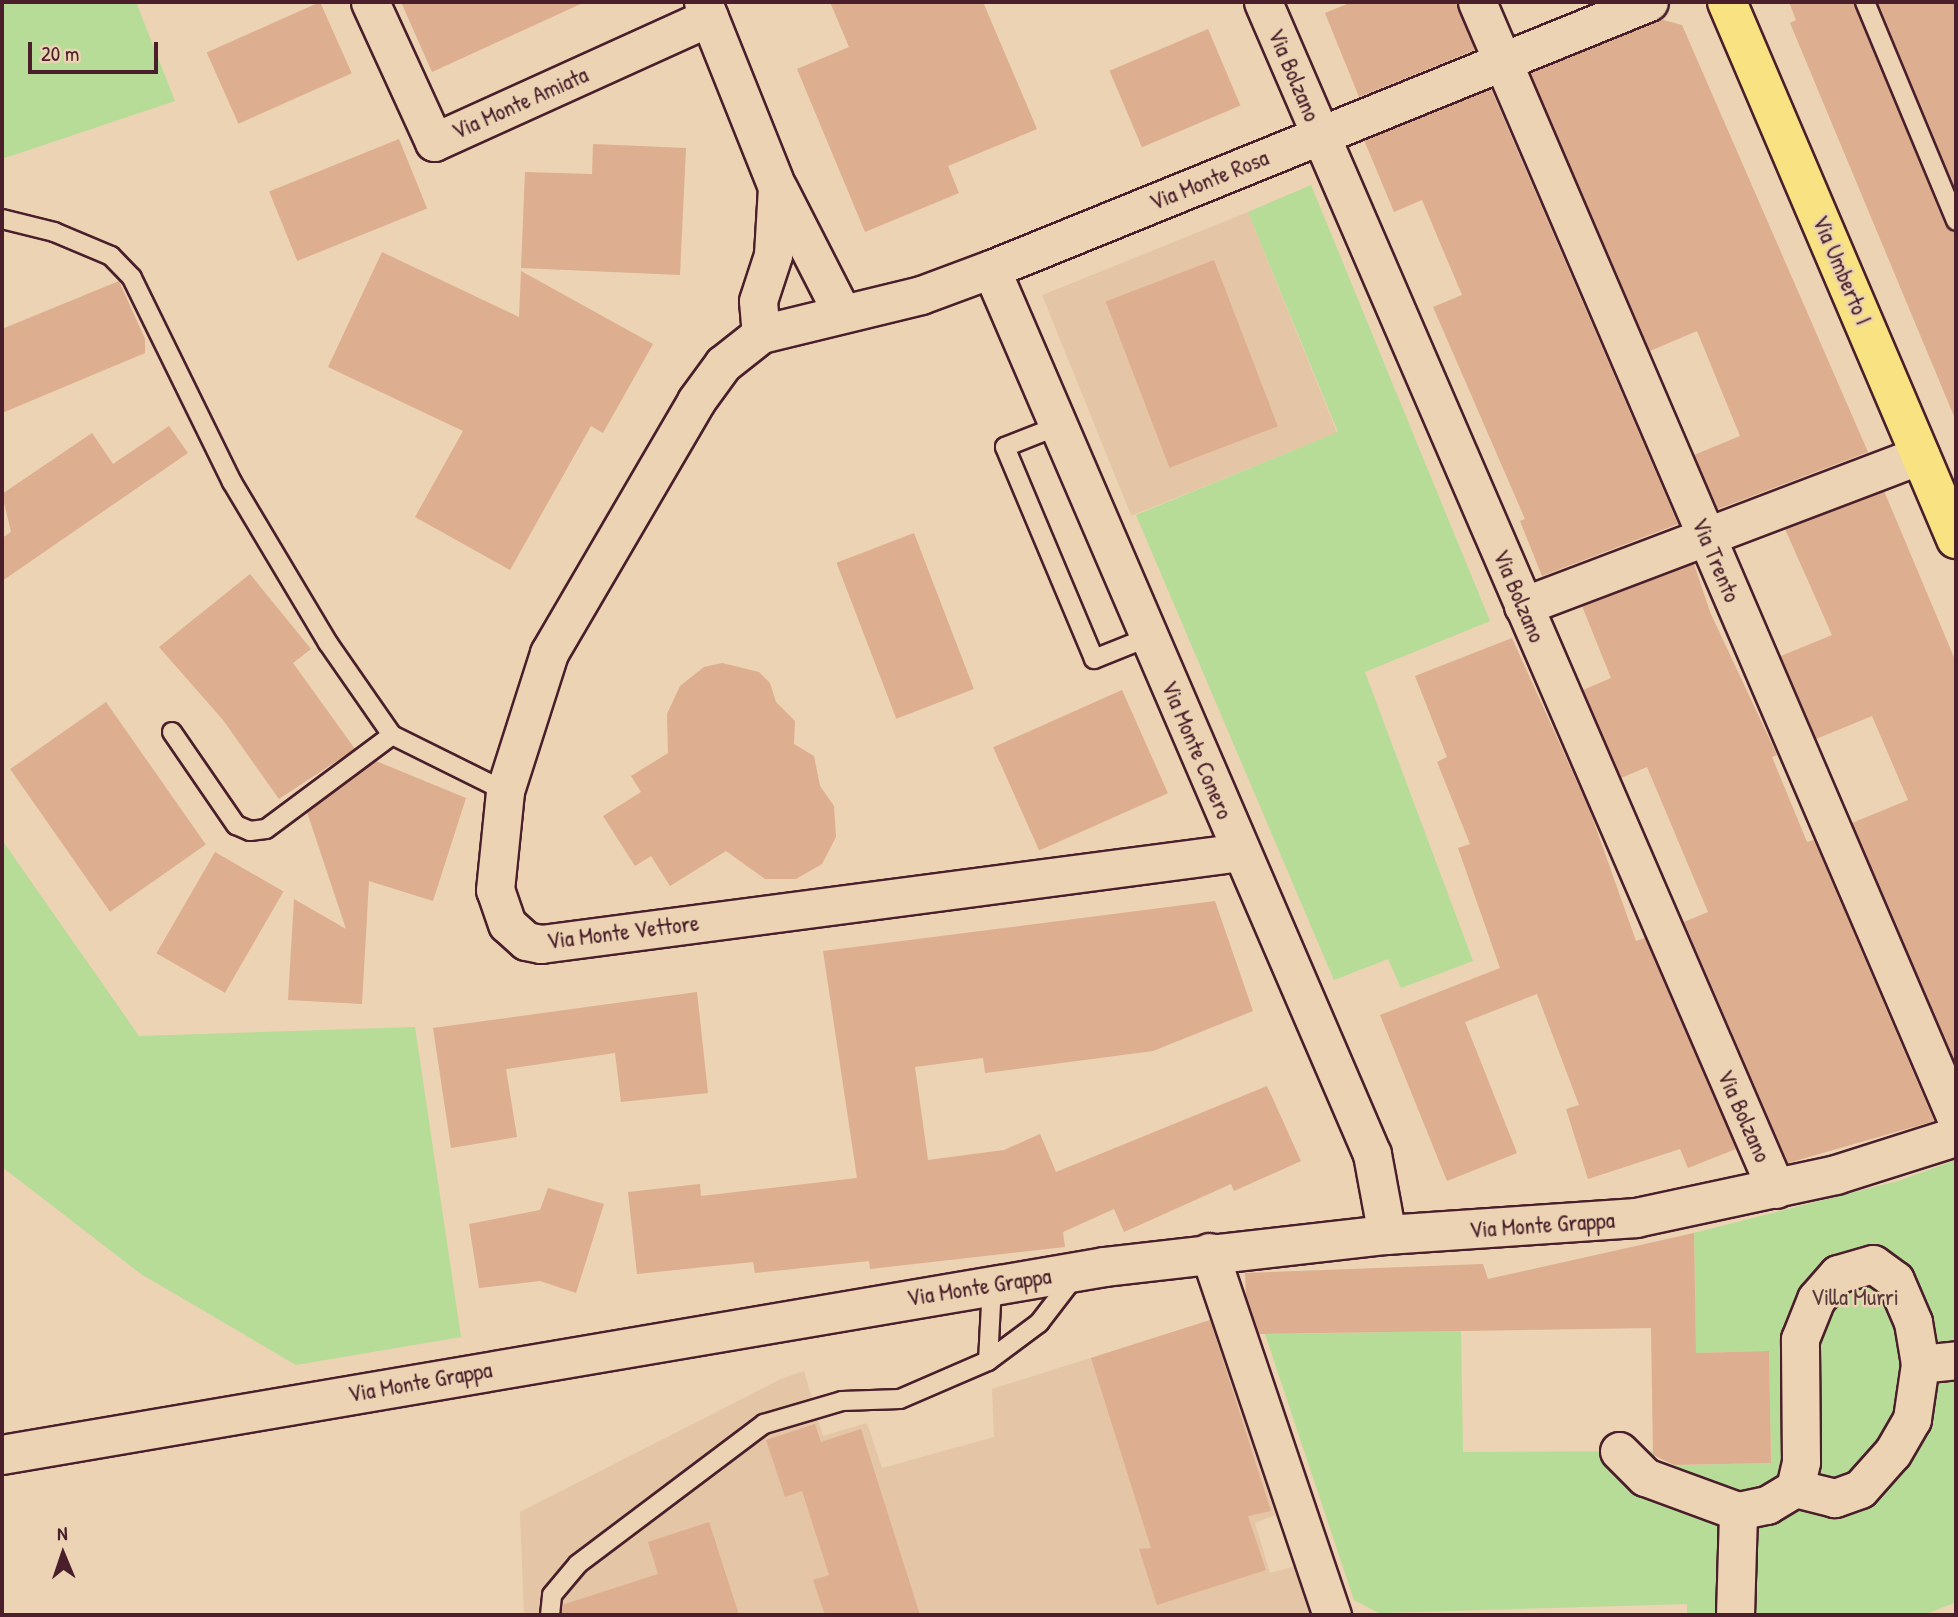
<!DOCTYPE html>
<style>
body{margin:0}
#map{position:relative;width:1958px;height:1617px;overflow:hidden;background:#ebd3b3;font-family:"Patrick Hand",sans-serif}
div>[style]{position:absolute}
.built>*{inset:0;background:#e4c5a6;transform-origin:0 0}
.green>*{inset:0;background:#b6dc97}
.building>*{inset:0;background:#ddae8f;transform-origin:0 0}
.roads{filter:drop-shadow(2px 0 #4a1f2b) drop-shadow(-2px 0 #4a1f2b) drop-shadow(0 2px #4a1f2b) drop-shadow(0 -2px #4a1f2b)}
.lane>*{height:18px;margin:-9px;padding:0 9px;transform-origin:9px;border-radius:9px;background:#ebd3b3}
.street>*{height:37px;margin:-18.5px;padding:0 18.5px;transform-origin:18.5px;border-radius:18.5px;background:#ebd3b3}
.secondary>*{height:38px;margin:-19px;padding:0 19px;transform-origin:19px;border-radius:19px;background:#ebd3b3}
.primary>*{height:38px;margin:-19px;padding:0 19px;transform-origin:19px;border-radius:19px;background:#f8e281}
span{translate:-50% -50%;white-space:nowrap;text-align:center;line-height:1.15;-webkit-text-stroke:5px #ebd3b3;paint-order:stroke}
.street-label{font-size:23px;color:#4a1f2b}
.park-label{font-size:23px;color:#5a3b3b}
.frame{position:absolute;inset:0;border:4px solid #4a1f2b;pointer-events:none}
.north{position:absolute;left:28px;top:1519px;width:70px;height:70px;-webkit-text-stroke:5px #ebd3b3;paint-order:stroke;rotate:358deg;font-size:19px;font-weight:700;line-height:28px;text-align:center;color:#4a1f2b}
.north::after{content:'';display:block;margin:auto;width:24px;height:32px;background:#4a1f2b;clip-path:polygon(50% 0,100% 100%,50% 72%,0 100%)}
.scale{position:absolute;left:28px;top:42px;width:130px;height:32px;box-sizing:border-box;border:4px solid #4a1f2b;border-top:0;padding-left:9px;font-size:21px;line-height:24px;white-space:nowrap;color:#4a1f2b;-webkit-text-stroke:5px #ebd3b3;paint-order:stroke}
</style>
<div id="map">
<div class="built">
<i style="left:1248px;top:212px;width:238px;height:222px;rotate:68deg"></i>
<i style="clip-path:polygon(1211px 1320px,1275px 1515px,1255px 1523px,1270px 1573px,1296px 1566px,1310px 1615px,524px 1615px,520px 1512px,781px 1379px,804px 1371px,823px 1436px,867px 1423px,882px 1468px,994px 1437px,992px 1389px)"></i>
</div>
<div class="green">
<i style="clip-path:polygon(2px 2px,136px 2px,175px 101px,2px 159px)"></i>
<i style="clip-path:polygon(1311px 185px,1490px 621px,1365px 672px,1473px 961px,1401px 988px,1388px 959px,1334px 980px,1136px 515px,1338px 432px,1248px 212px)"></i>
<i style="clip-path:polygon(2px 840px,139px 1036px,415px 1027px,461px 1337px,296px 1365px,141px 1274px,2px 1167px)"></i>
<i style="clip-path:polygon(1956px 1160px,1956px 1602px,1924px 1615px,1687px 1615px,1687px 1604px,1379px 1613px,1354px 1600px,1265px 1334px,1461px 1331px,1463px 1452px,1653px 1451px,1656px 1466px,1771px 1463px,1769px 1351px,1696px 1353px,1694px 1233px,1898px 1181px)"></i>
</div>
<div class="building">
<i style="left:320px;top:2px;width:78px;height:124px;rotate:66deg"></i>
<i style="clip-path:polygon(401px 2px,585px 2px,432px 72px)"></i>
<i style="clip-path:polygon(830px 2px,983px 2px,1037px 129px,948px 166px,959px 193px,865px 232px,797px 69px,849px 47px)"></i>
<i style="clip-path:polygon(1352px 2px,1456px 2px,1475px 50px,1359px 97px,1325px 13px)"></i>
<i style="clip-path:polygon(1789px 2px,1854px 2px,1945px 225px,1956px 232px,1956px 421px,1790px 23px,1796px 20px)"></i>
<i style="clip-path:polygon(1877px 2px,1956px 2px,1956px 192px)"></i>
<i style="clip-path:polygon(1660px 19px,1682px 25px,1868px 452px,1718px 509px,1694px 455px,1740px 436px,1697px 331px,1650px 351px,1530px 73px)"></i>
<i style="left:1208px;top:29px;width:83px;height:107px;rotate:67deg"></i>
<i style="clip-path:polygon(1491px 89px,1678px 524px,1542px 576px,1520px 521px,1525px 519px,1433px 307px,1462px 295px,1422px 200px,1394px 212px,1364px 140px)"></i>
<i style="left:399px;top:139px;width:75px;height:140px;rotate:68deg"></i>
<i style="clip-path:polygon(593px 144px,686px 148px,680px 275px,521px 268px,525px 172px,592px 174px)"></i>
<i style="clip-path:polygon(382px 252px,519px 317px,521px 271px,653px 344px,603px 433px,591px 426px,510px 570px,415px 517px,463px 431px,328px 367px)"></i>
<i style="left:1214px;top:260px;width:178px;height:116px;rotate:69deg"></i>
<i style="clip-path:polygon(119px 281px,145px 339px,145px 353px,2px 413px,2px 329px)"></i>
<i style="clip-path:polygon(169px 426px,188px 453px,2px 581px,2px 538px,11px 532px,2px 494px,92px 433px,113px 464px)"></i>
<i style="clip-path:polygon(1884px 491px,1956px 662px,1956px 1065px,1852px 823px,1908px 800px,1872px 716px,1816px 739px,1781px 656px,1832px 635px,1785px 529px)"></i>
<i style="left:914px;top:533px;width:167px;height:83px;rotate:69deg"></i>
<i style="clip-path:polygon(1694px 564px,1710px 612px,1777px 755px,1772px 757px,1807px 842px,1814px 840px,1934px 1121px,1788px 1163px,1684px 922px,1708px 912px,1647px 767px,1621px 778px,1583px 690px,1611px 678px,1582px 606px)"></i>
<i style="clip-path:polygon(250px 574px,311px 649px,293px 663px,355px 749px,279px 799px,223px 720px,159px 647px)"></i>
<i style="clip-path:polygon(1512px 638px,1590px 811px,1636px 941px,1645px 938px,1736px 1149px,1688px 1168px,1680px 1149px,1588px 1179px,1566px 1109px,1579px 1105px,1537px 994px,1465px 1022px,1517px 1153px,1447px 1181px,1380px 1015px,1500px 968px,1458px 848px,1470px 844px,1437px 762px,1447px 757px,1415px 676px)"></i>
<i style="clip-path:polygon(722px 663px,759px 672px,770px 683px,776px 702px,795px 721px,794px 744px,814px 756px,820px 786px,834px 806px,836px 837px,822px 864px,796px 879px,765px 879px,726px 851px,670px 886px,651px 856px,635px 866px,603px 816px,641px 792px,631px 776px,668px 753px,667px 714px,680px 686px,704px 667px)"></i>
<i style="left:1122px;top:690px;width:113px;height:141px;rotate:66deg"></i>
<i style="left:106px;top:702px;width:174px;height:117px;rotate:55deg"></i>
<i style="clip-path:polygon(376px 761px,466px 798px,433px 901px,369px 881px,362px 1004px,288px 1000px,294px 899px,346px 929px,307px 812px)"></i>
<i style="left:215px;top:852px;width:79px;height:117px;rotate:30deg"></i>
<i style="clip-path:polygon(1215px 901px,1253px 1011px,1153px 1051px,985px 1073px,983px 1058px,915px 1067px,928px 1160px,1004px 1150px,1040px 1134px,1056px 1172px,1267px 1086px,1301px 1161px,1234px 1191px,1231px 1184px,1124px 1232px,1114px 1209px,1063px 1232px,1065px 1247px,870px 1269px,869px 1261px,755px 1273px,753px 1262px,637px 1274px,628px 1192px,700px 1184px,701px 1196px,857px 1178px,823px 951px)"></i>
<i style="clip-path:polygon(697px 992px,708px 1093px,621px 1102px,615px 1053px,506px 1069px,517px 1137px,451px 1148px,433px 1028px)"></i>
<i style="clip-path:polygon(548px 1188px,604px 1204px,576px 1293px,540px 1281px,479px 1288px,469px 1224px,540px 1210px)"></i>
<i style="clip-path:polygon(1694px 1233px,1696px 1353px,1769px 1351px,1771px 1463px,1674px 1465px,1653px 1455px,1651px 1328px,1259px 1334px,1246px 1296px,1245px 1273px,1483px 1264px,1488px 1279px)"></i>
<i style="clip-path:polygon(1210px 1320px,1271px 1511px,1248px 1516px,1266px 1570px,1157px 1605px,1139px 1549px,1151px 1548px,1091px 1358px)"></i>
<i style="clip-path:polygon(815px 1424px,821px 1442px,861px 1429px,920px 1615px,825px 1615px,813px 1580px,829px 1575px,802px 1491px,785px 1497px,766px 1440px)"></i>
<i style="clip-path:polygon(709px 1522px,739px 1615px,561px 1615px,562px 1605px,658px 1574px,648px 1542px)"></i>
</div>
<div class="roads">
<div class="lane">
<i style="left:1865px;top:2px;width:237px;rotate:67.4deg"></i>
<i style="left:2px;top:219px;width:54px;rotate:14deg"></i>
<i style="left:54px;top:232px;width:62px;rotate:22.8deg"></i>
<i style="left:111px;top:256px;width:30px;rotate:46deg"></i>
<i style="left:132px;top:278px;width:227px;rotate:63.9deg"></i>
<i style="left:232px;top:482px;width:187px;rotate:59.2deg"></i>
<i style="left:328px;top:643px;width:112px;rotate:55.2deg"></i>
<i style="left:1058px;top:426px;width:57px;rotate:158.4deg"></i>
<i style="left:1005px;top:447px;width:230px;rotate:67.2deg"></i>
<i style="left:1094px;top:659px;width:59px;rotate:-21.8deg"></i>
<i style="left:172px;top:732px;width:113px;rotate:55.5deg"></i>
<i style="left:236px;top:825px;width:15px;rotate:23deg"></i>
<i style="left:250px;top:831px;width:16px;rotate:-7deg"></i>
<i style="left:266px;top:829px;width:157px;rotate:-36.7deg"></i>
<i style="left:392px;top:735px;width:126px;rotate:26.4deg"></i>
<i style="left:992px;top:1285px;width:76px;rotate:93deg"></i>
<i style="left:988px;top:1361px;width:64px;rotate:-36.7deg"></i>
<i style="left:1039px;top:1323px;width:59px;rotate:-52.5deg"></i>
<i style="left:550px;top:1615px;width:20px;rotate:-84deg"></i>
<i style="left:552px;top:1595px;width:40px;rotate:-50deg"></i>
<i style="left:578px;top:1564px;width:233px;rotate:-37deg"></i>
<i style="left:764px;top:1424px;width:81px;rotate:-16.4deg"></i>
<i style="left:842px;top:1401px;width:58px;rotate:-2deg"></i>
<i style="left:900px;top:1399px;width:96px;rotate:-23.4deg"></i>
</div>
<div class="street">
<i style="left:370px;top:2px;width:154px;rotate:65.4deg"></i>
<i style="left:434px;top:142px;width:302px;rotate:-24.4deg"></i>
<i style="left:703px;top:2px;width:199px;rotate:68.2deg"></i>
<i style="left:777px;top:187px;width:68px;rotate:93.4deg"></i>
<i style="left:773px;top:255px;width:48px;rotate:108.1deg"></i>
<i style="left:758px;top:301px;width:33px;rotate:85deg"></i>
<i style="left:1263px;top:2px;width:1293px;rotate:66.63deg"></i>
<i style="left:1477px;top:2px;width:1214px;rotate:66.77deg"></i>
<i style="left:778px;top:188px;width:140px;rotate:62.9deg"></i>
<i style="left:991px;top:269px;width:964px;rotate:66.71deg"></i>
<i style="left:1372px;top:1154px;width:82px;rotate:79.5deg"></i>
<i style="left:1523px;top:606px;width:425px;rotate:-20.8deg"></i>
<i style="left:1241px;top:852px;width:706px;rotate:172.51deg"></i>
<i style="left:541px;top:944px;width:15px;rotate:-169deg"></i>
<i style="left:526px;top:941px;width:25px;rotate:-138deg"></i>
<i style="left:507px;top:924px;width:36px;rotate:-109deg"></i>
<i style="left:495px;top:890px;width:100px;rotate:-84.2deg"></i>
<i style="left:505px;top:791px;width:145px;rotate:-72.3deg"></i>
<i style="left:549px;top:653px;width:292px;rotate:-59.7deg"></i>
<i style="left:696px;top:401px;width:46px;rotate:-53.9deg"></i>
<i style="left:723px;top:364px;width:48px;rotate:-38.3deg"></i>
<i style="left:761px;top:334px;width:165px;rotate:-13.7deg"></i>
<i style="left:921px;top:295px;width:75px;rotate:-20.4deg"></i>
<i style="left:991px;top:269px;width:710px;rotate:-22.09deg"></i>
<i style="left:1209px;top:1252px;width:383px;rotate:71.3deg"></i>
<i style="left:1920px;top:1364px;width:36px;rotate:-6deg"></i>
<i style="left:1619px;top:1451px;width:37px;rotate:45deg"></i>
<i style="left:1645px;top:1477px;width:99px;rotate:20.1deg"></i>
<i style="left:1738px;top:1511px;width:30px;rotate:-12deg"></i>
<i style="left:1767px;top:1505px;width:33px;rotate:-31deg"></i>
<i style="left:1795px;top:1488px;width:27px;rotate:-77deg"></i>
<i style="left:1801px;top:1462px;width:123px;rotate:-90.5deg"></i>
<i style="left:1800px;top:1339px;width:43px;rotate:-68.2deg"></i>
<i style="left:1816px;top:1299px;width:33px;rotate:-49deg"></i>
<i style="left:1838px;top:1274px;width:36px;rotate:-16deg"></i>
<i style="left:1873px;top:1264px;width:27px;rotate:36deg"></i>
<i style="left:1895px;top:1280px;width:46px;rotate:66.8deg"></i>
<i style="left:1913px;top:1322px;width:43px;rotate:80.5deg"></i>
<i style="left:1920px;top:1364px;width:56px;rotate:98.3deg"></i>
<i style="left:1912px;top:1419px;width:39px;rotate:120deg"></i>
<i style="left:1892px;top:1453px;width:48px;rotate:131.6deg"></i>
<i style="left:1860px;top:1489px;width:27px;rotate:160deg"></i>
<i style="left:1835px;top:1498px;width:41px;rotate:-166deg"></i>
<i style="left:1735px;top:1615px;width:104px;rotate:-88.3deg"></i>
</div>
<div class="secondary">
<i style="left:2px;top:1455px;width:1119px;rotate:-9.67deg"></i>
<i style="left:1105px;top:1267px;width:284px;rotate:-6.5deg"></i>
<i style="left:1387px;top:1235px;width:250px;rotate:-3.9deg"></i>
<i style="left:1636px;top:1218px;width:205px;rotate:-12.1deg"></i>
<i style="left:1836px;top:1175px;width:126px;rotate:-17.6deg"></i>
</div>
<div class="primary">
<i style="left:1727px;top:2px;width:584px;rotate:66.9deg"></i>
</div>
</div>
<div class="street-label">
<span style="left:1294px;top:75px;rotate:67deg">Via Bolzano</span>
<span style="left:520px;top:103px;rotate:-24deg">Via Monte Amiata</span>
<span style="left:1209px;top:180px;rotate:-22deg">Via Monte Rosa</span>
<span style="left:1842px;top:270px;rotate:67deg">Via Umberto I</span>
<span style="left:1716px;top:560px;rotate:67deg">Via Trento</span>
<span style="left:1519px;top:596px;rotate:67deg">Via Bolzano</span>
<span style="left:1197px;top:750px;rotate:67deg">Via Monte Conero</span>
<span style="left:623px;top:932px;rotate:-7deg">Via Monte Vettore</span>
<span style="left:1744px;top:1116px;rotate:66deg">Via Bolzano</span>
<span style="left:1542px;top:1225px;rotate:-4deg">Via Monte Grappa</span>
<span style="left:979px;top:1287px;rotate:-9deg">Via Monte Grappa</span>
<span style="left:420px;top:1382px;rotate:-10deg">Via Monte Grappa</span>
</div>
<div class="park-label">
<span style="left:1855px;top:1297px">Villa Murri</span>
</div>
<div class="frame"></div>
<div class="north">N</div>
<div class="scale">20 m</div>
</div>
